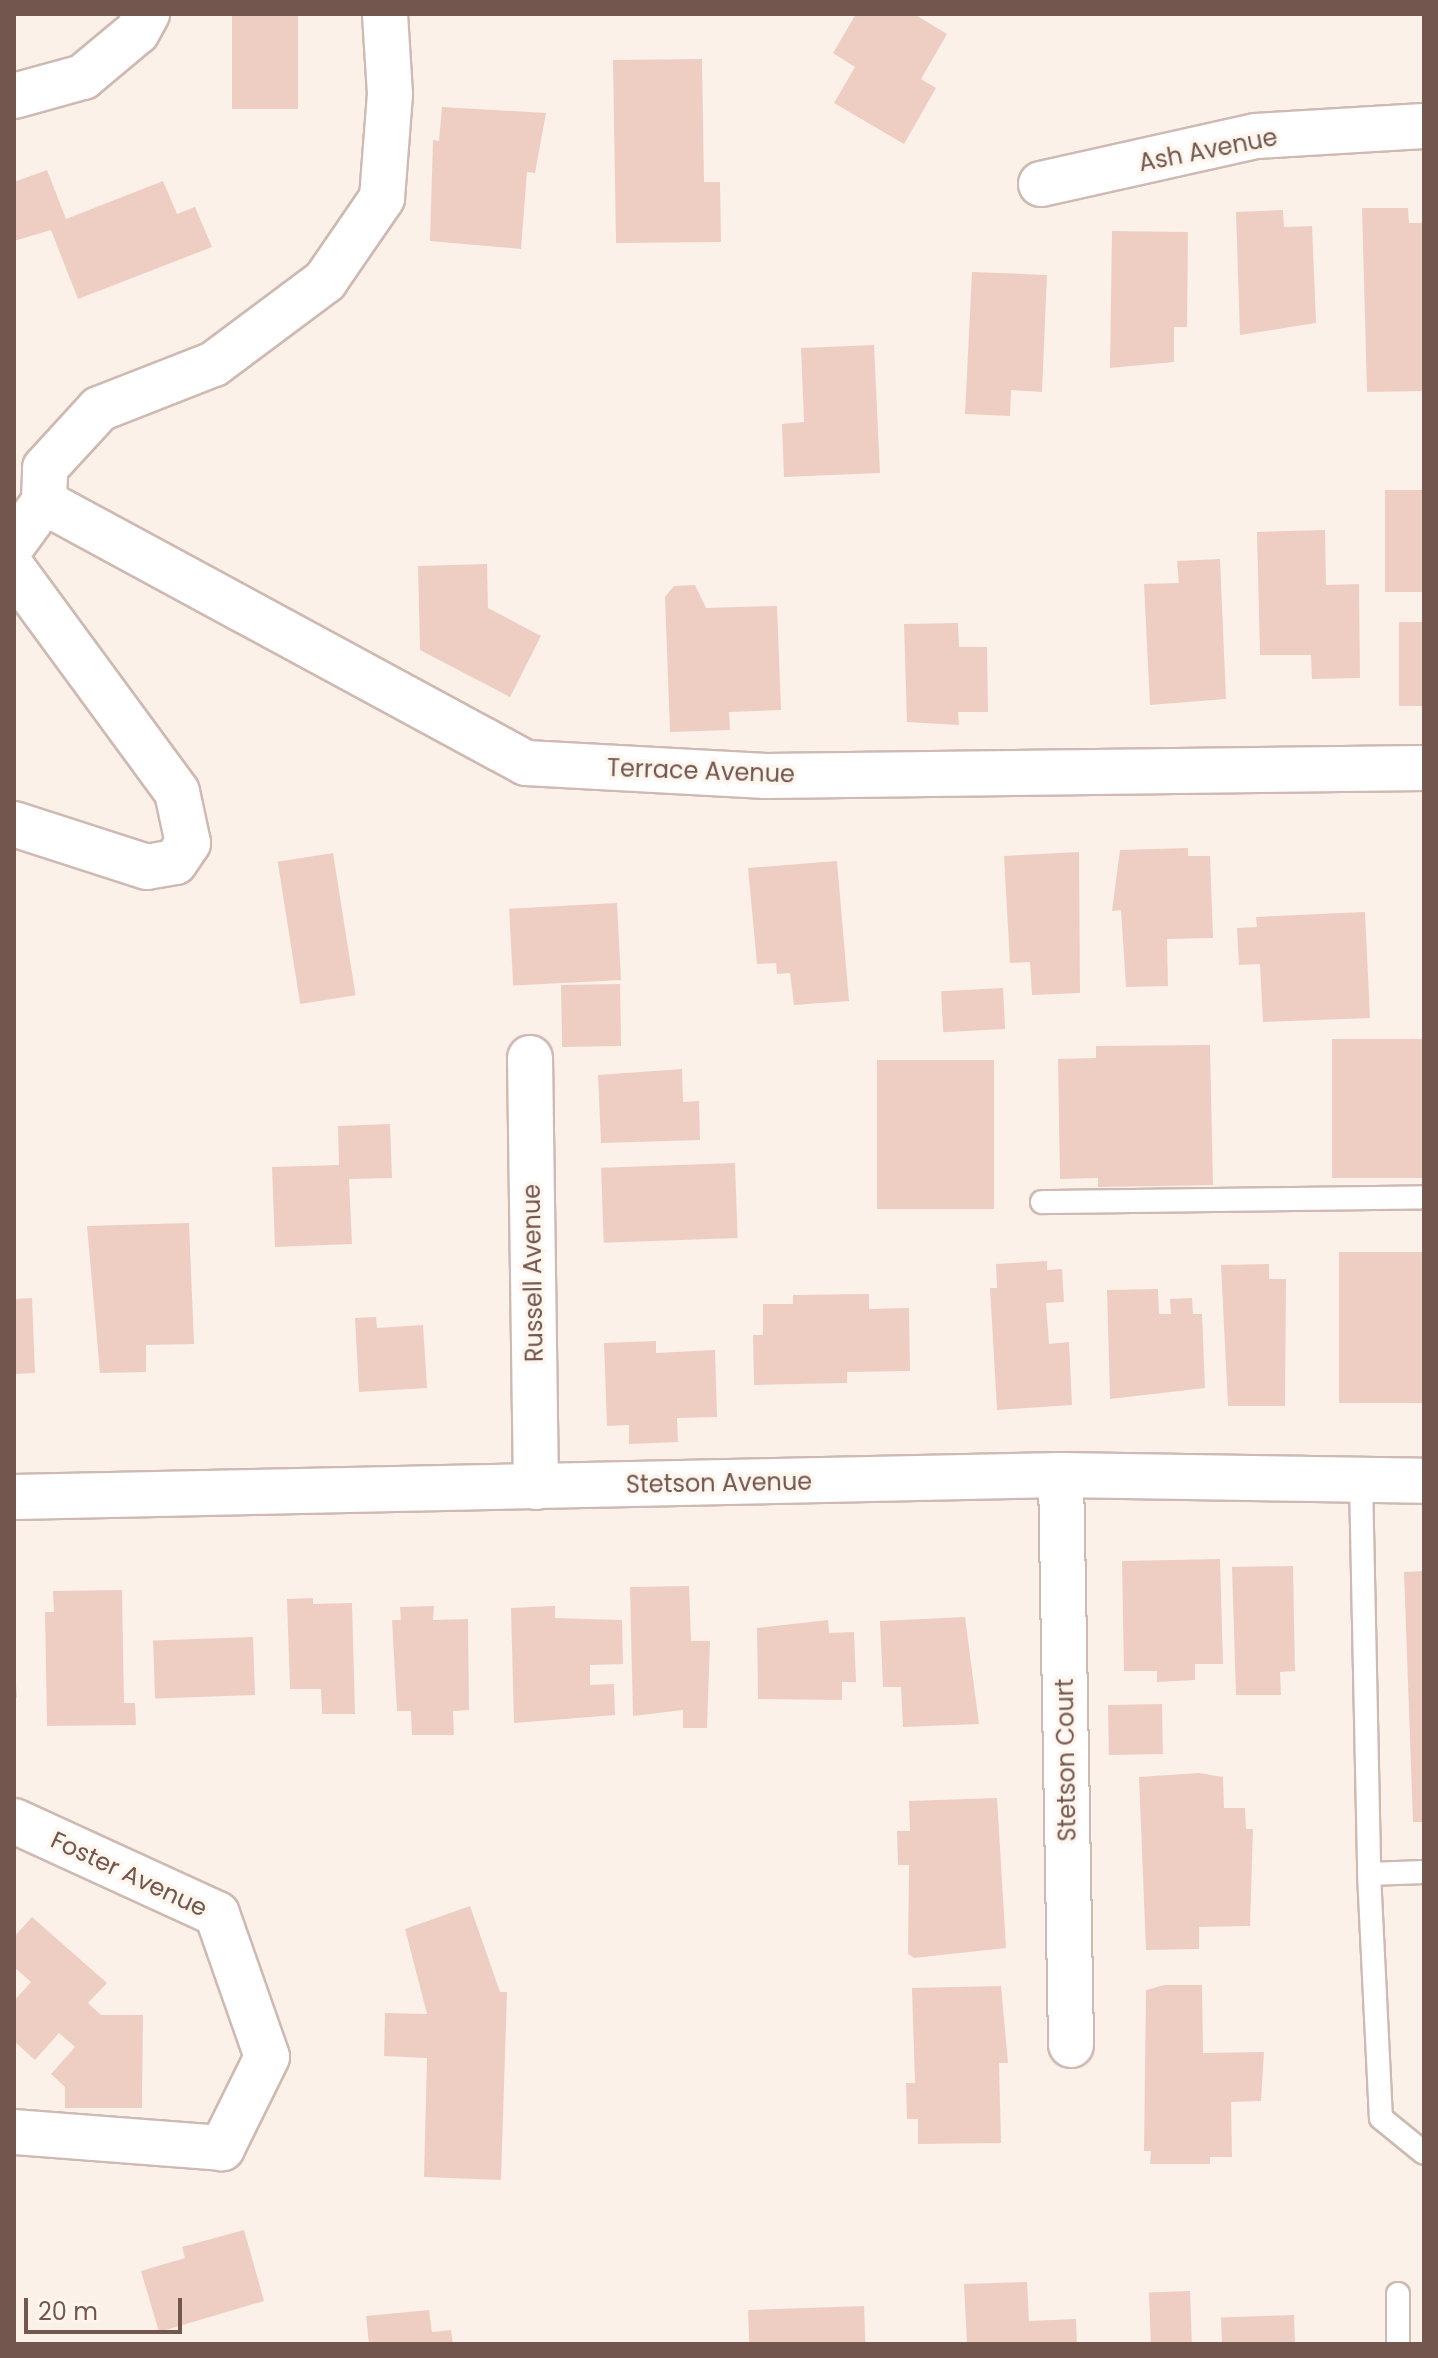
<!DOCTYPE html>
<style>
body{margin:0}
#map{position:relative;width:1438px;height:2358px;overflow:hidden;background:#fbf1e8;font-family:Poppins,sans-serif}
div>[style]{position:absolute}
.building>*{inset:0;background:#eecec2;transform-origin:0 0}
.roads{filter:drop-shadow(2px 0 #cebab2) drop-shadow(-2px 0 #cebab2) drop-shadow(0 2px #cebab2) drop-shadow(0 -2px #cebab2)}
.lane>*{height:22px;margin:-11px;padding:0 11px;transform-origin:11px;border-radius:11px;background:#fff}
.street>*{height:44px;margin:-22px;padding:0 22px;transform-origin:22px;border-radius:22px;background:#fff}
span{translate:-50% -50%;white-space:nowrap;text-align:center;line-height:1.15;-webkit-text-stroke:7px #fdf6ee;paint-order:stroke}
.street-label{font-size:24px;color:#73564e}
.frame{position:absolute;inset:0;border:16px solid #73564e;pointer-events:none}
.scale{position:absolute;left:24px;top:2298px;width:158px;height:36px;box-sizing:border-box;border:4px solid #73564e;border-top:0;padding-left:10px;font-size:24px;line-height:28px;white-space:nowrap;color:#73564e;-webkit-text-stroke:6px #fdf6ee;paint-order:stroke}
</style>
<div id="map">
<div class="building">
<i style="left:232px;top:14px;width:66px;height:95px"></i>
<i style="clip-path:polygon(856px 14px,914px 14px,947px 34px,921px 79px,936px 88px,904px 144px,834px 103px,855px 67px,833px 53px)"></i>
<i style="clip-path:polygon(702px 59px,704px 182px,720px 182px,721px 242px,616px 243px,613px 60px)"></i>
<i style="clip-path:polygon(442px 107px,546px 113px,535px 173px,527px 172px,521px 249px,430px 241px,433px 140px,439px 141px)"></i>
<i style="clip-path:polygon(47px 170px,66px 219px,163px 181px,177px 214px,195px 207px,212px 247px,78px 299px,51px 230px,14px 241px,14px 182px)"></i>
<i style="clip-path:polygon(1362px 208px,1408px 208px,1409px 223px,1424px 223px,1424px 391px,1367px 392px)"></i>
<i style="clip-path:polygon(1283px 210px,1284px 227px,1312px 226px,1316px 323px,1240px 335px,1236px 212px)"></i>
<i style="clip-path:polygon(1112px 231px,1188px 232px,1187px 327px,1174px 327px,1174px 362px,1110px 368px)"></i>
<i style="clip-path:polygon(972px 272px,1047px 275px,1042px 392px,1011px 390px,1010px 416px,965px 414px)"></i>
<i style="clip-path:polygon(874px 345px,880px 473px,784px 477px,782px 424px,804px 422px,801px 348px)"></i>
<i style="left:1424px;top:490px;width:102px;height:39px;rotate:90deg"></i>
<i style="clip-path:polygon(1325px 530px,1326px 585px,1359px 584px,1360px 678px,1312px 679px,1311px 655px,1260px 655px,1257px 532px)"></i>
<i style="clip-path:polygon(1220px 559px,1226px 699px,1150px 705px,1144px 584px,1179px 583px,1177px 561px)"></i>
<i style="clip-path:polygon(487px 564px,488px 608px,541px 636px,510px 697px,420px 650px,418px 566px)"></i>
<i style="clip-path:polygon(695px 585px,706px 608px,777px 606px,781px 710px,729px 712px,730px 730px,670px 732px,665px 597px,674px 586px)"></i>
<i style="left:1424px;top:622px;width:84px;height:25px;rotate:90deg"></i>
<i style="clip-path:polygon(958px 623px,959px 647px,987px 647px,988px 712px,958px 712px,959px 725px,907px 722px,904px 624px)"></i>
<i style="clip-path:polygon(1188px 848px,1188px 856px,1210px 856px,1213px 938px,1167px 939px,1168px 986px,1126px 987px,1121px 910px,1112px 911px,1120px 850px)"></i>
<i style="clip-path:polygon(1079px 852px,1080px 993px,1032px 995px,1030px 962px,1010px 963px,1004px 856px)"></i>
<i style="left:333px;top:853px;width:144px;height:56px;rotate:81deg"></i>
<i style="clip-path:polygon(837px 861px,849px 1001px,794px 1005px,790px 973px,777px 974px,776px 963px,757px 964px,748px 868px)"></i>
<i style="left:617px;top:903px;width:77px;height:108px;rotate:87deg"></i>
<i style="clip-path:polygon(1365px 912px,1370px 1018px,1263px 1022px,1260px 964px,1239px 965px,1237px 928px,1257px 927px,1256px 917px)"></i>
<i style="left:620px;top:984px;width:62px;height:59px;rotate:89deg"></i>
<i style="left:1003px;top:988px;width:41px;height:62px;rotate:87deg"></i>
<i style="left:1424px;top:1039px;width:139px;height:92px;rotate:90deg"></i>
<i style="clip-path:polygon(1210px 1045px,1213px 1185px,1098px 1187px,1098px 1178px,1060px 1179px,1058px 1059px,1096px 1058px,1096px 1046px)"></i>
<i style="left:877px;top:1060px;width:117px;height:149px"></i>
<i style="clip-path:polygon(682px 1069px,683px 1102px,699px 1101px,700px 1140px,601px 1143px,598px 1075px)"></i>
<i style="clip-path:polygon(390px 1124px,392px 1178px,349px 1179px,352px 1244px,275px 1247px,272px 1167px,339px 1165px,338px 1126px)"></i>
<i style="left:735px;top:1163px;width:75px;height:134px;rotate:88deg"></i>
<i style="clip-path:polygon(189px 1223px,194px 1344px,146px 1345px,146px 1372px,100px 1373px,87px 1226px)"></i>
<i style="left:1424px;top:1252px;width:151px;height:85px;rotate:90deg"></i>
<i style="clip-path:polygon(1047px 1261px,1047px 1270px,1062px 1269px,1064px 1302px,1046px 1303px,1049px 1344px,1069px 1342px,1072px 1405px,997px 1410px,990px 1288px,997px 1288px,996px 1264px)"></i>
<i style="clip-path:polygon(1269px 1264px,1269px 1279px,1286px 1279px,1285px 1406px,1228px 1406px,1221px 1265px)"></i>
<i style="clip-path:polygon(1158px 1289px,1159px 1314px,1171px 1314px,1170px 1299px,1192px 1298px,1193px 1314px,1202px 1314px,1205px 1388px,1110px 1399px,1107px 1290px)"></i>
<i style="clip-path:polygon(869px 1294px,869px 1309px,909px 1308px,910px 1371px,847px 1372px,847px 1383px,754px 1385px,753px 1335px,763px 1335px,763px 1304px,793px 1304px,793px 1295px)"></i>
<i style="clip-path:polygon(32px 1298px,35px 1373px,14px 1374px,14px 1299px)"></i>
<i style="clip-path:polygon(376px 1317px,377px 1328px,423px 1325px,427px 1388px,359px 1392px,355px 1318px)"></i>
<i style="clip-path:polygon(656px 1341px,656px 1353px,715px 1350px,717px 1417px,677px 1418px,678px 1442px,629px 1444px,629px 1425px,607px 1426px,604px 1343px)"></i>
<i style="clip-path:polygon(1220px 1559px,1223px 1664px,1195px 1664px,1195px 1680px,1157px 1682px,1157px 1671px,1124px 1671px,1122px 1561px)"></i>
<i style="clip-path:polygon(1293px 1566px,1295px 1671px,1280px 1672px,1281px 1695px,1236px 1695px,1232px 1567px)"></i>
<i style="clip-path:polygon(1424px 1571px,1424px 1822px,1413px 1822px,1404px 1572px)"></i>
<i style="clip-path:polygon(689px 1586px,691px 1641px,710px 1641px,707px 1728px,683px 1728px,683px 1710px,633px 1716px,630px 1587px)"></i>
<i style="clip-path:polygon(122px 1590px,124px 1703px,135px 1703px,136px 1725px,47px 1726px,45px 1612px,54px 1612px,53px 1591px)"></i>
<i style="clip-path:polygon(313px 1598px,313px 1604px,352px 1603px,355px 1714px,322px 1714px,321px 1689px,290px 1689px,287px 1599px)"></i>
<i style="clip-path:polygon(434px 1606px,433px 1620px,468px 1619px,469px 1710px,453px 1711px,454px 1735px,412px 1735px,411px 1711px,397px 1711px,392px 1620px,401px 1620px,400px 1607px)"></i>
<i style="clip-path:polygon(555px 1606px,555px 1618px,622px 1620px,623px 1664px,590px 1665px,590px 1685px,614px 1684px,615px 1715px,514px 1723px,511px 1608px)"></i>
<i style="clip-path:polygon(965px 1617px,979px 1724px,903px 1727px,901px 1687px,883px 1687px,880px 1621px)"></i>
<i style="clip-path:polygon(828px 1620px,829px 1633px,854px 1632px,856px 1682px,842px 1682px,842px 1700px,758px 1699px,757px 1628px)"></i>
<i style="left:253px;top:1637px;width:58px;height:100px;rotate:88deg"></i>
<i style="clip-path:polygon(14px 1664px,17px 1696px,14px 1704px)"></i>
<i style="left:1162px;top:1704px;width:50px;height:54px;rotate:89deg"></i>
<i style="clip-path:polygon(1199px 1773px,1223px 1777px,1224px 1808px,1245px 1808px,1246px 1829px,1253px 1829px,1250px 1926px,1199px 1927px,1199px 1949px,1146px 1950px,1139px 1777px)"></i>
<i style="clip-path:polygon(997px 1798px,1006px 1948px,914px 1958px,908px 1954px,909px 1865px,898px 1865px,897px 1831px,910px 1831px,909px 1801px)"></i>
<i style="clip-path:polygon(470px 1906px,500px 1992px,507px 1992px,501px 2180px,424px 2177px,427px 2058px,384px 2056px,385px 2013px,427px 2014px,405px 1929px)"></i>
<i style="clip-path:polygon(32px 1917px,107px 1983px,88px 2003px,101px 2015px,143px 2015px,142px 2108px,65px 2108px,65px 2087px,51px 2074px,75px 2047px,59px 2033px,35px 2060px,14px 2041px,14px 2001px,31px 1982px,14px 1967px,14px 1937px)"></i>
<i style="clip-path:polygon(1164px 1985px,1202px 1985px,1203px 2053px,1264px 2052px,1261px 2101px,1231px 2102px,1232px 2157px,1210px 2157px,1210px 2164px,1150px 2164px,1151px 2151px,1144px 2151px,1146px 1990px)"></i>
<i style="clip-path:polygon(1001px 1986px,1008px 2063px,999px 2063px,1001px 2143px,918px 2144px,918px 2119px,907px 2119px,906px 2083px,915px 2083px,912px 1988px)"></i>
<i style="clip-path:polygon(244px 2230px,264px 2301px,159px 2332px,141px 2271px,185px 2258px,182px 2247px)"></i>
<i style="clip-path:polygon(1027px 2282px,1029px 2321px,1076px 2319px,1077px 2344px,967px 2344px,964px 2284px)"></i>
<i style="left:1190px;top:2291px;width:53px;height:41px;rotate:88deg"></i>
<i style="left:864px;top:2306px;width:38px;height:116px;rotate:88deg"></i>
<i style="clip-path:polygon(429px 2310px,432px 2332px,451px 2330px,453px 2344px,369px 2344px,366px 2316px)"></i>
<i style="left:1294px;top:2315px;width:29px;height:73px;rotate:88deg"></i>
</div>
<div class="roads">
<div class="lane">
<i style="left:1042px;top:1202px;width:382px;rotate:-0.7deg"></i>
<i style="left:1361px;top:1480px;width:394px;rotate:88.8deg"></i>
<i style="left:1424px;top:1872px;width:55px;rotate:177.9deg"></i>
<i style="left:1369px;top:1874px;width:244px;rotate:87.2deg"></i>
<i style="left:1381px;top:2118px;width:55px;rotate:39.1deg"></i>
<i style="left:1398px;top:2344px;width:50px;rotate:-90deg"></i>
</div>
<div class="street">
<i style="left:14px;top:96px;width:72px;rotate:-15.4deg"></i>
<i style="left:83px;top:77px;width:70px;rotate:-39.8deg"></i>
<i style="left:137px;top:32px;width:21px;rotate:-61deg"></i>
<i style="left:1041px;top:184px;width:220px;rotate:-12.6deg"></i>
<i style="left:1256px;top:136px;width:168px;rotate:-3.4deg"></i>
<i style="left:44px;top:502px;width:548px;rotate:28.44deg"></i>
<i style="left:526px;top:763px;width:240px;rotate:3.1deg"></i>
<i style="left:766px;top:776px;width:658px;rotate:-0.7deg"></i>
<i style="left:14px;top:543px;width:51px;rotate:-53.8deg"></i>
<i style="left:44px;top:502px;width:34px;rotate:-88deg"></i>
<i style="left:45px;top:468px;width:80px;rotate:-47.5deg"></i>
<i style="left:99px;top:409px;width:123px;rotate:-21.4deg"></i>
<i style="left:214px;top:364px;width:139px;rotate:-36.8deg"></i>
<i style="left:325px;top:281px;width:101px;rotate:-55.5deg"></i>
<i style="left:382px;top:198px;width:104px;rotate:-85.6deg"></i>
<i style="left:390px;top:94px;width:80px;rotate:-93.6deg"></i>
<i style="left:14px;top:570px;width:275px;rotate:53.7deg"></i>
<i style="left:177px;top:792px;width:52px;rotate:77.8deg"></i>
<i style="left:188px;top:843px;width:23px;rotate:124deg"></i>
<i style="left:175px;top:862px;width:28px;rotate:170deg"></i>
<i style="left:147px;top:867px;width:140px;rotate:-162.1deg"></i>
<i style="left:530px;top:1058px;width:429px;rotate:89.2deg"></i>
<i style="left:1061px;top:1475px;width:570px;rotate:88.99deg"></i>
<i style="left:14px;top:1497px;width:1047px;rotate:-1.2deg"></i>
<i style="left:1061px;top:1475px;width:363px;rotate:0.9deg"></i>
<i style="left:14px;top:1821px;width:223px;rotate:24.6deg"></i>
<i style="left:217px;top:1914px;width:151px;rotate:70.7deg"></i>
<i style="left:267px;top:2057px;width:102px;rotate:116.3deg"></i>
<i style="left:222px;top:2148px;width:209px;rotate:-175.6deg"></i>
</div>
</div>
<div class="street-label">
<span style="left:1208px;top:150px;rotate:-11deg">Ash Avenue</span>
<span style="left:701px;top:771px;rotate:2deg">Terrace Avenue</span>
<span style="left:533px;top:1273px;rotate:-91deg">Russell Avenue</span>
<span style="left:719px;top:1483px;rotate:-1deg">Stetson Avenue</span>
<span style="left:1066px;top:1760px;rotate:-91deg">Stetson Court</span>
<span style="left:129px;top:1874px;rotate:25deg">Foster Avenue</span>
</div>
<div class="frame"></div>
<div class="scale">20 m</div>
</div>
